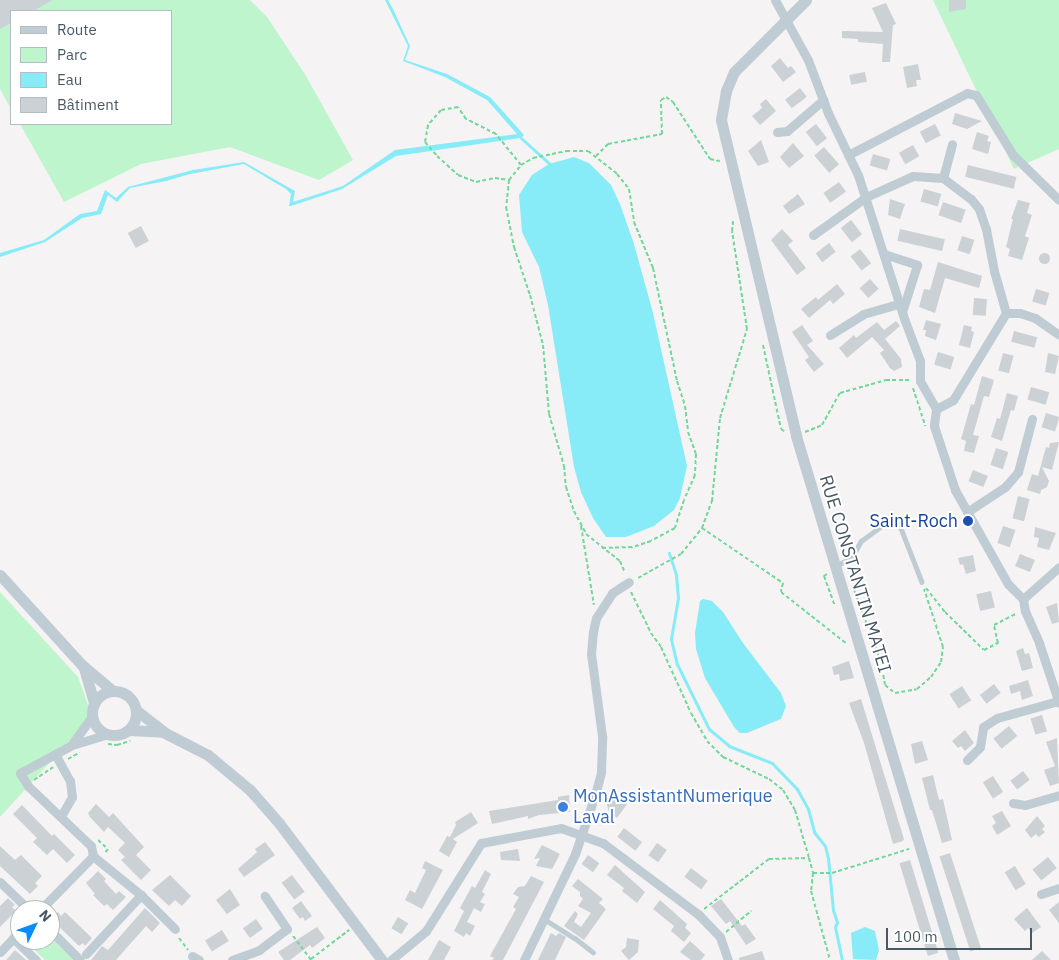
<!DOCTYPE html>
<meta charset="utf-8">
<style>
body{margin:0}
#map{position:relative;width:1059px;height:960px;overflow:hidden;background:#f5f3f3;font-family:"IBM Plex Sans",sans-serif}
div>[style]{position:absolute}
.green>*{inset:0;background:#bef5cd}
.water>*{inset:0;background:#87ecf7}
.stream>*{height:3px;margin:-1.5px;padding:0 1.5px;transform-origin:1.5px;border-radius:1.5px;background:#87ecf7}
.building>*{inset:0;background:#ccd1d5;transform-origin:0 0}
.round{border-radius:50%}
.path>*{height:2px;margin-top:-1px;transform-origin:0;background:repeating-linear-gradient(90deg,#72d89a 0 4px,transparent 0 6.5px)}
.service>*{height:4.5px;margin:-2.25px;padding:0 2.25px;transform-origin:2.25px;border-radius:2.25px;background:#bfccd3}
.minor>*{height:9px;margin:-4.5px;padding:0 4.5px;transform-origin:4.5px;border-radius:4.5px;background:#bfccd3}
.tertiary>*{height:11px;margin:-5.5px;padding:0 5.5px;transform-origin:5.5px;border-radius:5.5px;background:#bfccd3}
.tertiary>.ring{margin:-5.5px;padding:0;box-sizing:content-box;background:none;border:11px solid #bfccd3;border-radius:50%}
.dots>*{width:14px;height:14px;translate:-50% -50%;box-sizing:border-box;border:2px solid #fff;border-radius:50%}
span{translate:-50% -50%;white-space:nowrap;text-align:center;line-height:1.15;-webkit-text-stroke:4px #fff;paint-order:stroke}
.transit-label{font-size:18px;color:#164399}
.right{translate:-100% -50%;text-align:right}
.street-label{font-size:18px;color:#485963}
.shop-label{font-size:18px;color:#366cbe}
.left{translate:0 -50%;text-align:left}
.legend{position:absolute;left:10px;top:10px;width:162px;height:115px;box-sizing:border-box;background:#fff;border:1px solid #b6bdc1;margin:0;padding:6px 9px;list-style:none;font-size:15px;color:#485963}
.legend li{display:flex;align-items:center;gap:10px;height:25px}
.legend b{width:25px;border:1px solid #b6bdc1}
.north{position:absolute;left:10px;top:900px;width:50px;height:50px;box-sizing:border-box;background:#fff;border:1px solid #b6bdc1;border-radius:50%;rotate:48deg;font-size:14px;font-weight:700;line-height:20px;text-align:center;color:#485963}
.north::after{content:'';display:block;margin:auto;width:18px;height:22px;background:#078dfb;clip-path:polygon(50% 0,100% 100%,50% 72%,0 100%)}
.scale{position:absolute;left:886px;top:928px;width:146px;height:22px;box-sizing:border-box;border:2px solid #485963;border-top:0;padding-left:6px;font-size:15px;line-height:18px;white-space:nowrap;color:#485963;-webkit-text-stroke:4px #fff;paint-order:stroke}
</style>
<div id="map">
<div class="green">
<i style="clip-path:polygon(28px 0,250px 0,267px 17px,306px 76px,353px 160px,319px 180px,230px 147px,141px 164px,64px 202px,20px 124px,171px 124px,171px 11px,11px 11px,11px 109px,0 89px,0 14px)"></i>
<i style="clip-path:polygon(933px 0,1059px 0,1059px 149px,1014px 169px)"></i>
<i style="clip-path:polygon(0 592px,78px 677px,92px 716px,0 817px)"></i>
<i style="clip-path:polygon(50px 937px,74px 960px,45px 960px,25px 941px,50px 940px)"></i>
</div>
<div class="water">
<i style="clip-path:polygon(385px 0,388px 0,393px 9px,410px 46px,405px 60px,447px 74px,490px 97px,524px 135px,521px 138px,396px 156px,342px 189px,291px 206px,289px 206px,291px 194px,286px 189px,244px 164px,190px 174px,166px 181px,130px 188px,117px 202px,108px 195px,101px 214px,82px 218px,45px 242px,0 257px,0 253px,44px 240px,80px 214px,97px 211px,105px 190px,116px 198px,128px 187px,193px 170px,244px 162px,295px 191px,293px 202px,343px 186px,395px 150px,517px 134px,487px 100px,445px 77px,403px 61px,408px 46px)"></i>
<i style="clip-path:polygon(574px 157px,589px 163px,611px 185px,620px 204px,634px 244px,653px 313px,687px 466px,680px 498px,674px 510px,654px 526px,626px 537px,606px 537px,593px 518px,581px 492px,574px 467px,548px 305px,539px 267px,522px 232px,519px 195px,532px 175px,549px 164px)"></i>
<i style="clip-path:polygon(703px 599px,712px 601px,723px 612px,743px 643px,781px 693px,786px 706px,781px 719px,747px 733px,740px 733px,734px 727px,705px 678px,696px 649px,695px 633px,700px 601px)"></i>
<i style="clip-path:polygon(865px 927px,875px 931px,879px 950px,876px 960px,853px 959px,851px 933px)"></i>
</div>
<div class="stream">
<i style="left:521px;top:138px;width:42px;rotate:42.1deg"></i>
<i style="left:669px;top:553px;width:23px;rotate:72deg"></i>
<i style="left:676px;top:575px;width:23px;rotate:85deg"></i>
<i style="left:678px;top:598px;width:42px;rotate:99.7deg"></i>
<i style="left:671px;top:639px;width:26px;rotate:77deg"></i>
<i style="left:677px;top:664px;width:72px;rotate:63.8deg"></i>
<i style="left:709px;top:729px;width:26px;rotate:40deg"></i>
<i style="left:729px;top:746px;width:46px;rotate:21.6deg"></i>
<i style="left:772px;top:763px;width:36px;rotate:46deg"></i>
<i style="left:797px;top:789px;width:23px;rotate:61deg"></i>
<i style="left:808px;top:809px;width:24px;rotate:75deg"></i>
<i style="left:814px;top:832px;width:18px;rotate:52deg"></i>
<i style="left:825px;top:846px;width:12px;rotate:76deg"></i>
<i style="left:828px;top:858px;width:52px;rotate:84.5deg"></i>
<i style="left:833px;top:910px;width:13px;rotate:72deg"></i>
<i style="left:837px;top:922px;width:5px;rotate:112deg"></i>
<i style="left:835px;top:927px;width:34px;rotate:78deg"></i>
</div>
<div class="building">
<i style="clip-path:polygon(0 0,53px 0,33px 11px,11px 11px,11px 23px,0 29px)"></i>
<i style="clip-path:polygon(949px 0,966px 0,966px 9px,949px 12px)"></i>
<i style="clip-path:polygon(886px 3px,896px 24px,893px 25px,890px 62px,882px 62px,883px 44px,858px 42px,858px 39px,842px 38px,842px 31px,883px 32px,872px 8px)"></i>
<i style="clip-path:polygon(780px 58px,788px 68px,791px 66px,796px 72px,783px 82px,771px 66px)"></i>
<i style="clip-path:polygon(918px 64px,921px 80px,916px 80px,917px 86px,907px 88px,903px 67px)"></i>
<i style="left:865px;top:72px;width:10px;height:16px;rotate:79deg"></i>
<i style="left:800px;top:88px;width:11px;height:19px;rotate:52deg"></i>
<i style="clip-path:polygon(766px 99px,776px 111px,760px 125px,752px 116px,762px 108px,760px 104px)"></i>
<i style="clip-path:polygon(955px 113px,982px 121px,967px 129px,952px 124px)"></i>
<i style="left:816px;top:124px;width:18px;height:13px;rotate:52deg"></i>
<i style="left:935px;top:124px;width:13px;height:17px;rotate:63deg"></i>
<i style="clip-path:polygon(977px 132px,989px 136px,987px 141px,991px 142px,988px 154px,972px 149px)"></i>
<i style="clip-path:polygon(761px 140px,769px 162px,758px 166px,748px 151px)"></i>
<i style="clip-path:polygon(793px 143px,804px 156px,789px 168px,780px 157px)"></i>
<i style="left:913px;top:145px;width:13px;height:16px;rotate:61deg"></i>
<i style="left:824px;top:147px;width:23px;height:13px;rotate:49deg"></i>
<i style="left:873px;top:154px;width:18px;height:12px;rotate:16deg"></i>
<i style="left:968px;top:165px;width:50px;height:12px;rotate:14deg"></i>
<i style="left:839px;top:182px;width:12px;height:19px;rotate:55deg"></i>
<i style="left:924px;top:189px;width:18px;height:13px;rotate:16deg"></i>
<i style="clip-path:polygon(798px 194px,805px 204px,789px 214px,783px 206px)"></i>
<i style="clip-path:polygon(890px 199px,905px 204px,900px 219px,888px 215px)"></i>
<i style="clip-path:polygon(1018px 200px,1030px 203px,1027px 213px,1032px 215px,1025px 236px,1029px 238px,1022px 260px,1008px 256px,1010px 249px,1006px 247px,1013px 219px,1011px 219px)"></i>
<i style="left:943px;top:202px;width:24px;height:14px;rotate:19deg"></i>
<i style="left:851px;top:220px;width:18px;height:13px;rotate:52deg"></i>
<i style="left:141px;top:226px;width:17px;height:15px;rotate:62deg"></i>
<i style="clip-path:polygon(782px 229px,793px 241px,788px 245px,806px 268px,797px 275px,771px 240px)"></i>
<i style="left:900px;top:229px;width:46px;height:12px;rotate:13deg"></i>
<i style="left:962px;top:236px;width:13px;height:15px;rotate:18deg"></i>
<i style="left:829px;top:243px;width:11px;height:17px;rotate:52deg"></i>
<i style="left:860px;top:249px;width:18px;height:12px;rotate:52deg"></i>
<i class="round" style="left:1038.5px;top:252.5px;width:11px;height:11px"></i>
<i style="clip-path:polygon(938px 262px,982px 276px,979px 288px,945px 278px,935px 313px,919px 307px,924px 289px,930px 290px)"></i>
<i style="left:870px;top:279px;width:13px;height:14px;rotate:48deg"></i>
<i style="clip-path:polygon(837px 284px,845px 294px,833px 304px,830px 300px,809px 318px,801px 309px,816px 297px,818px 300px)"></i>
<i style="left:1036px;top:289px;width:14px;height:13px;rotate:17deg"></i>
<i style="left:974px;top:298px;width:13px;height:17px;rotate:4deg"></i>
<i style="clip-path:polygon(926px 320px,941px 324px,936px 340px,925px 336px,926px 330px,923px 330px)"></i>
<i style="clip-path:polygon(896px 321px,900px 326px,885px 339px,901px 359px,902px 367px,894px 371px,890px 368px,880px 353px,884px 350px,872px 337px,847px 358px,839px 348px,854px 335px,856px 338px,877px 322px,884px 330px)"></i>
<i style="clip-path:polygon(802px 325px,813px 341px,807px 345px,824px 364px,814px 372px,805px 360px,809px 357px,792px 332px)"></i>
<i style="clip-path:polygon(964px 325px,972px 327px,971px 331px,974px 332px,970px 348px,959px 345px)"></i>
<i style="left:1014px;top:331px;width:24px;height:11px;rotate:15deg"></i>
<i style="left:938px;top:352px;width:17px;height:13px;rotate:17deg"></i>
<i style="left:1003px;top:353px;width:11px;height:18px;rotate:15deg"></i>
<i style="clip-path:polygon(1048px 353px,1059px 356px,1055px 374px,1045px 372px)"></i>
<i style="clip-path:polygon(982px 376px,994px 380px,989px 397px,984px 396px,973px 435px,979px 436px,974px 453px,964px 451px,966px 441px,961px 439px,971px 404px,974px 405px)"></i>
<i style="left:1031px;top:387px;width:19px;height:13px;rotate:16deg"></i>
<i style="clip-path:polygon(1007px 393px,1018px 396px,1014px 411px,1011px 410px,1002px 441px,991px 437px,997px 418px,1000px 419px)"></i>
<i style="left:1046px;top:413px;width:14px;height:15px;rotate:17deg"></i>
<i style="clip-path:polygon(1059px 442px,1052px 470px,1042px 467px,1049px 481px,1047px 487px,1041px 490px,1040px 494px,1027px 490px,1032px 474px,1038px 476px,1046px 447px,1049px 448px,1050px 443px)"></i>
<i style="left:996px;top:448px;width:13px;height:18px;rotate:18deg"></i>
<i style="left:973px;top:470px;width:16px;height:12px;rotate:22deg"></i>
<i style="left:1018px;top:496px;width:12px;height:23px;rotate:14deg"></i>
<i style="left:1003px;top:526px;width:13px;height:18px;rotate:18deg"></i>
<i style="clip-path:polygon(1035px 527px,1056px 533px,1049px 550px,1037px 547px,1039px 538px,1034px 537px)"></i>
<i style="left:1020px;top:554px;width:16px;height:13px;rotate:22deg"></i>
<i style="clip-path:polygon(973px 555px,976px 571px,966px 574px,963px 564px,960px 565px,958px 558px)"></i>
<i style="left:991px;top:591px;width:17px;height:15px;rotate:77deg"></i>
<i style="clip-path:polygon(1057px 603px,1059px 622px,1052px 624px,1046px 607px)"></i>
<i style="clip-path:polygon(1023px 648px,1025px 654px,1029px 653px,1033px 668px,1022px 671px,1016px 651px)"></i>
<i style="clip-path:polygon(849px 661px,854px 678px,840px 681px,839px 674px,834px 675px,832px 667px)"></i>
<i style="clip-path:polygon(1028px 680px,1033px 696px,1022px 700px,1020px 691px,1011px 694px,1009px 686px)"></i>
<i style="left:994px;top:684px;width:11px;height:18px;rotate:52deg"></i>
<i style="left:962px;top:686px;width:17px;height:15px;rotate:57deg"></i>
<i style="clip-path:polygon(861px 699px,904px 839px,903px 841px,893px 844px,864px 743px,849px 703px)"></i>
<i style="left:1042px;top:715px;width:17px;height:12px;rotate:73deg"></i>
<i style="left:1009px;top:726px;width:13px;height:20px;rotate:51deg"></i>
<i style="clip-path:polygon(965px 730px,974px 743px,965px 751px,961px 746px,958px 748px,952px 741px)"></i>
<i style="clip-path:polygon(1057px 738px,1059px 783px,1050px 786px,1044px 770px,1055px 766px,1046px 742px)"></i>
<i style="clip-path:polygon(922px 741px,928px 760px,915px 764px,911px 744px)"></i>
<i style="left:1023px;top:771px;width:11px;height:16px;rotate:52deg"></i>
<i style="clip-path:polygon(933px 775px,939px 800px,943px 799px,952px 840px,942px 843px,932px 810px,930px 810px,922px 778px)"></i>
<i style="left:993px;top:776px;width:19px;height:12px;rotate:58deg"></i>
<i style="clip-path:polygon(621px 793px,630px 800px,617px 818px,609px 812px,605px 798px,617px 799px)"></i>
<i style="clip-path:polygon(569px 795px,570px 812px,539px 815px,528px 819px,528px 816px,492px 824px,489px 811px,558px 800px,558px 797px)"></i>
<i style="clip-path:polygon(96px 804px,109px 817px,113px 813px,144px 847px,136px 855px,151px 870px,141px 880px,121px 860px,125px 857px,118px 850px,125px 843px,108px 827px,104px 832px,90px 817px,88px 813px)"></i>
<i style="clip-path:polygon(22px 805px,52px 836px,54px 834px,75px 855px,67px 863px,53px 849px,47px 855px,33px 842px,37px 838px,13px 814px)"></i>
<i style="clip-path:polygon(1002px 811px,1011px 826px,997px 835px,992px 826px,996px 823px,992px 816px)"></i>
<i style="clip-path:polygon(471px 812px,478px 823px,453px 839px,457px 842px,449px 857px,439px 851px,447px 836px,450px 837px,456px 825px,455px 822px)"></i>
<i style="clip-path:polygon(1037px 816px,1045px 826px,1042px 829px,1045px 832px,1039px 837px,1036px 834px,1031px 838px,1025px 830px)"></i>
<i style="left:624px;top:828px;width:23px;height:11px;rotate:38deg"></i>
<i style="clip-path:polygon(265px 842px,275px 855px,244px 877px,238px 869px,257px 852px,255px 849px)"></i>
<i style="left:657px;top:843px;width:12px;height:15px;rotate:35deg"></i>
<i style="clip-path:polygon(542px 845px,560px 854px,552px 869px,536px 866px,540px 858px,534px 859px)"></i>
<i style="clip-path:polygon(0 846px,15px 860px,21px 855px,42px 876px,35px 883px,38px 886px,30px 894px,0 866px)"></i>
<i style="clip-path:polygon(518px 849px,520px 861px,501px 860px,500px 852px)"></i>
<i style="left:950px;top:853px;width:100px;height:11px;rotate:72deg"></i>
<i style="left:588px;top:855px;width:14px;height:11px;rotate:36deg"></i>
<i style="left:1048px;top:857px;width:14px;height:20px;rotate:51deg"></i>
<i style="left:910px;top:860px;width:97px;height:11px;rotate:73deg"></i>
<i style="clip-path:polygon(425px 861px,443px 870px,422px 909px,405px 900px,410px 890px,415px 893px,426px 870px,422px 868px)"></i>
<i style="clip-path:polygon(615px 865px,645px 892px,637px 903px,622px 891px,624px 888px,607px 875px)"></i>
<i style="left:1015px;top:866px;width:21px;height:12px;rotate:59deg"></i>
<i style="left:691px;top:868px;width:21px;height:11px;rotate:37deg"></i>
<i style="clip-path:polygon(485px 870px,491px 874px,482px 892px,485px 894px,480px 902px,485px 904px,481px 912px,474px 908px,467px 922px,475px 926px,470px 936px,466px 933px,464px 937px,454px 931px,464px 911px,460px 908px,472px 886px,475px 888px)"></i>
<i style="clip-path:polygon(98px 871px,106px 879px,104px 881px,116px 894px,119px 891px,126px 897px,113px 910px,107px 904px,104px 906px,93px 895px,95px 894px,86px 883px)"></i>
<i style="clip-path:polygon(170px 875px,191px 896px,182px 906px,175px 900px,169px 906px,152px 890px)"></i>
<i style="left:292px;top:875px;width:21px;height:13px;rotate:53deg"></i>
<i style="clip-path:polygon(531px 876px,544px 882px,503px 960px,492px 960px,494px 958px,490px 956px,516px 909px,513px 907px,519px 897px,513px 894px,518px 887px,525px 886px)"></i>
<i style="clip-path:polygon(578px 879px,603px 899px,599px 903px,606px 909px,584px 940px,564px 926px,575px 911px,578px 914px,574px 922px,581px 927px,591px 913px,578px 906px,583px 899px,580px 896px,580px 892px,572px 886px)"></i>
<i style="clip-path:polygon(230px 889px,240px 905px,227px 914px,216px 900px)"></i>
<i style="clip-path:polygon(8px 898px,15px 905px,12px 907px,16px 911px,0 927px,0 906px)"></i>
<i style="clip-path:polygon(721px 899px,742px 926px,745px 924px,756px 939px,746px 945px,730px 921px,726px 924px,711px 906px)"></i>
<i style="clip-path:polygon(660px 900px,687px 924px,685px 928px,691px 933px,684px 942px,671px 931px,674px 926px,653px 909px)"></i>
<i style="clip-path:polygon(301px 901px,312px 916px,305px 921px,303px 917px,300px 919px,292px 908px)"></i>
<i style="clip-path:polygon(1059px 902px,1059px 923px,1049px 910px)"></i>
<i style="clip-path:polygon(145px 908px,160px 923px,152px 932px,146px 926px,116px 960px,91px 960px,102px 946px,108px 950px)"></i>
<i style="clip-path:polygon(1027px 908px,1041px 927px,1032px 933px,1028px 928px,1025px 931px,1014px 919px)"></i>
<i style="clip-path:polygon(58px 912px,61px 916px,65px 912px,92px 938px,85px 946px,83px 943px,79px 946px,51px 919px)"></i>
<i style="left:398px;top:917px;width:12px;height:13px;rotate:31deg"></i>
<i style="left:256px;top:919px;width:12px;height:16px;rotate:55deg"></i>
<i style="clip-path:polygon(317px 927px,325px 938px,312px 948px,310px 945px,290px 960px,284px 960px,278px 952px)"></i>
<i style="left:222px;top:930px;width:13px;height:20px;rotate:58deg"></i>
<i style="clip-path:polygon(551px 933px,556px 936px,559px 933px,566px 937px,555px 960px,538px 960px)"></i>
<i style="clip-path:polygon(627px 938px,639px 940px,638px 952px,629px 960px,621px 951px,626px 947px)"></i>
<i style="clip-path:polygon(439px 940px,451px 947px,444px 960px,428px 960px)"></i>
<i style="clip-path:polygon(690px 941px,705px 955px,701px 960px,691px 960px,680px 952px)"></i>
<i style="clip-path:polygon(15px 950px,26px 960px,6px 960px)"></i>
<i style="clip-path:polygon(762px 951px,765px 960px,739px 960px,739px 958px)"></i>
<i style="clip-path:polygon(1042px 951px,1051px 960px,1032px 960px)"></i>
</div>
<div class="path">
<i style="left:596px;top:156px;width:17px;rotate:-45deg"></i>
<i style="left:608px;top:144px;width:55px;rotate:-10.5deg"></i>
<i style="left:662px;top:134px;width:34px;rotate:-92deg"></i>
<i style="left:661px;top:100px;width:6px;rotate:-31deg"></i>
<i style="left:666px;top:97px;width:9px;rotate:36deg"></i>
<i style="left:673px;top:102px;width:68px;rotate:57deg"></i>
<i style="left:710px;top:159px;width:10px;rotate:11deg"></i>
<i style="left:521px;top:165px;width:40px;rotate:-129deg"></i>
<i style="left:496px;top:134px;width:34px;rotate:-153deg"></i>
<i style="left:466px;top:119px;width:14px;rotate:-124deg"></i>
<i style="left:458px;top:107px;width:17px;rotate:170deg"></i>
<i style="left:441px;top:110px;width:20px;rotate:131deg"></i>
<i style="left:428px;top:125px;width:17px;rotate:100deg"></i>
<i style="left:425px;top:142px;width:18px;rotate:49deg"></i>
<i style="left:437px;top:156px;width:28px;rotate:42deg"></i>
<i style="left:458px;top:175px;width:19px;rotate:21deg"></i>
<i style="left:476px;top:182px;width:19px;rotate:-12deg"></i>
<i style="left:495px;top:178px;width:14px;rotate:8deg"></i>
<i style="left:509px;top:180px;width:27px;rotate:96deg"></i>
<i style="left:506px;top:207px;width:41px;rotate:78.7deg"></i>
<i style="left:514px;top:247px;width:51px;rotate:71.6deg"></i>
<i style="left:530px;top:295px;width:52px;rotate:75.4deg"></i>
<i style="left:543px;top:345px;width:69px;rotate:85deg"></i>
<i style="left:549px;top:414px;width:54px;rotate:73.9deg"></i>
<i style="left:564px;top:466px;width:21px;rotate:85deg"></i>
<i style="left:566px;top:487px;width:25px;rotate:72deg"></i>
<i style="left:574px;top:511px;width:26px;rotate:62deg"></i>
<i style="left:586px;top:534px;width:43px;rotate:38.5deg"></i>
<i style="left:620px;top:561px;width:13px;rotate:67deg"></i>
<i style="left:509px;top:180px;width:19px;rotate:-51deg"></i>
<i style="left:521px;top:165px;width:14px;rotate:-30deg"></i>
<i style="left:533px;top:158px;width:34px;rotate:-12deg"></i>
<i style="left:566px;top:151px;width:22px"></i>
<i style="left:588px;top:151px;width:37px;rotate:38deg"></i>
<i style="left:617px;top:174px;width:19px;rotate:51deg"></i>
<i style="left:629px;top:189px;width:33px;rotate:81deg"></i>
<i style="left:634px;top:222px;width:50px;rotate:67.6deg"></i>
<i style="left:653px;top:268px;width:116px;rotate:78deg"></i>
<i style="left:677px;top:381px;width:26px;rotate:72deg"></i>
<i style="left:685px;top:406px;width:26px;rotate:83deg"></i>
<i style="left:688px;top:432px;width:23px;rotate:70deg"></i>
<i style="left:696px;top:454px;width:21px;rotate:93deg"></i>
<i style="left:695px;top:475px;width:27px;rotate:114deg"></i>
<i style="left:684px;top:500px;width:29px;rotate:108deg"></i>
<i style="left:675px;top:528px;width:27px;rotate:152deg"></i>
<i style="left:651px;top:541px;width:20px;rotate:162deg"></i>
<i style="left:632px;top:547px;width:31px;rotate:178deg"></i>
<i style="left:763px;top:345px;width:86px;rotate:77.9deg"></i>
<i style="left:781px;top:429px;width:4px;rotate:34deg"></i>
<i style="left:913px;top:388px;width:40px;rotate:72deg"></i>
<i style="left:805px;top:432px;width:18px;rotate:-22deg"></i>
<i style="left:822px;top:425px;width:37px;rotate:-61deg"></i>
<i style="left:840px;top:393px;width:48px;rotate:-15.8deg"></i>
<i style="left:886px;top:380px;width:24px"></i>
<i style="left:581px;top:526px;width:80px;rotate:80.7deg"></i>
<i style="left:702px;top:528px;width:98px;rotate:34.2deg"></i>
<i style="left:783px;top:583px;width:9px;rotate:103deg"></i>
<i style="left:781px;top:592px;width:84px;rotate:38.2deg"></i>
<i style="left:827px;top:574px;width:4px;rotate:146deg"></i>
<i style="left:824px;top:576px;width:32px;rotate:70deg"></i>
<i style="left:638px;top:578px;width:49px;rotate:-29.2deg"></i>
<i style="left:681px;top:554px;width:33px;rotate:-51deg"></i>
<i style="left:702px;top:528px;width:29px;rotate:-70deg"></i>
<i style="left:712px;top:501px;width:83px;rotate:-84.5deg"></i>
<i style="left:720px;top:418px;width:93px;rotate:-73.1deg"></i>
<i style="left:747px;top:329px;width:99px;rotate:-98.7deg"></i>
<i style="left:732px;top:231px;width:10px;rotate:-84deg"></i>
<i style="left:926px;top:588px;width:31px;rotate:52deg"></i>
<i style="left:945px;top:612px;width:54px;rotate:44.3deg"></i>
<i style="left:984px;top:650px;width:16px;rotate:-27deg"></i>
<i style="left:998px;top:643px;width:18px;rotate:-103deg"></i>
<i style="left:994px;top:625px;width:25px;rotate:-27deg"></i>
<i style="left:854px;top:590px;width:77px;rotate:69.4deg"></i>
<i style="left:881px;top:662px;width:23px;rotate:80deg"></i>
<i style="left:885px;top:685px;width:13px;rotate:39deg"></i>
<i style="left:895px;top:693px;width:22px;rotate:-10deg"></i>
<i style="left:917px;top:689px;width:18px;rotate:-41deg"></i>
<i style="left:931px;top:677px;width:18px;rotate:-56deg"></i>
<i style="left:941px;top:662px;width:15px;rotate:-82deg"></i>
<i style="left:943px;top:647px;width:61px;rotate:-108.1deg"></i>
<i style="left:631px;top:592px;width:46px;rotate:64deg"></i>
<i style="left:651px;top:633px;width:17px;rotate:54deg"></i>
<i style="left:661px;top:647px;width:72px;rotate:65.6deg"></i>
<i style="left:691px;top:713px;width:32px;rotate:60deg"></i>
<i style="left:707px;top:741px;width:23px;rotate:45deg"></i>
<i style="left:723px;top:757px;width:51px;rotate:25.6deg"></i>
<i style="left:769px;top:779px;width:18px;rotate:38deg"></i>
<i style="left:783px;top:790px;width:23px;rotate:59deg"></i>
<i style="left:795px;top:810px;width:50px;rotate:73.7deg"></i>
<i style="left:809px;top:858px;width:16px;rotate:75deg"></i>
<i style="left:813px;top:873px;width:18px;rotate:96deg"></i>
<i style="left:811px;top:891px;width:72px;rotate:74.6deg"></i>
<i style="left:108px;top:744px;width:9px;rotate:6deg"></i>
<i style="left:117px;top:745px;width:14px;rotate:-17deg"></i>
<i style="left:68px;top:759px;width:13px;rotate:-29deg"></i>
<i style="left:34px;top:780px;width:23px;rotate:-34deg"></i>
<i style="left:98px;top:840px;width:13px;rotate:42deg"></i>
<i style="left:108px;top:849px;width:6px;rotate:129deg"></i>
<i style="left:813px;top:873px;width:19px"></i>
<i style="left:832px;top:873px;width:81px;rotate:-17.3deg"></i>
<i style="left:704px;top:909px;width:82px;rotate:-37.6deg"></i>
<i style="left:769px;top:859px;width:40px;rotate:-1.4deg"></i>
<i style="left:726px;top:932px;width:33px;rotate:-40deg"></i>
<i style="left:293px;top:936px;width:30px;rotate:53deg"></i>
<i style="left:179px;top:938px;width:15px;rotate:53deg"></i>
<i style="left:311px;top:959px;width:48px;rotate:-37.3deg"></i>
</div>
<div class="service">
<i style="left:836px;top:566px;width:18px;rotate:-29deg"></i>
<i style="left:852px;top:557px;width:18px;rotate:-61deg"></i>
<i style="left:861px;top:541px;width:27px;rotate:-36deg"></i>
<i style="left:883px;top:525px;width:16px;rotate:-7deg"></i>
<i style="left:899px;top:523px;width:63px;rotate:68.7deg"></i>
<i style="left:544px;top:919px;width:36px;rotate:32deg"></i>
<i style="left:575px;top:938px;width:23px;rotate:38deg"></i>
</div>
<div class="minor">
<i style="left:775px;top:0;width:68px;rotate:61.2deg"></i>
<i style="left:808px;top:60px;width:57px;rotate:69.3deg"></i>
<i style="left:828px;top:113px;width:69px;rotate:64.2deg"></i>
<i style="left:858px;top:175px;width:153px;rotate:72.2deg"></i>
<i style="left:905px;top:321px;width:43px;rotate:69.4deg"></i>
<i style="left:920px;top:361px;width:20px;rotate:90deg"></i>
<i style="left:920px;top:381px;width:32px;rotate:60deg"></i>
<i style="left:936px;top:409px;width:17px;rotate:97deg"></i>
<i style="left:934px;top:426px;width:67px;rotate:71.8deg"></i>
<i style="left:955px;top:490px;width:108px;rotate:60.6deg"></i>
<i style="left:1008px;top:584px;width:21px;rotate:45deg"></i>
<i style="left:1023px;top:599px;width:12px;rotate:81deg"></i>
<i style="left:1025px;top:611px;width:35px;rotate:66deg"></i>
<i style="left:1039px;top:643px;width:63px;rotate:71.6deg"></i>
<i style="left:777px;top:132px;width:10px;rotate:-6deg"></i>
<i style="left:787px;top:131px;width:48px;rotate:-40.7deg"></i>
<i style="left:848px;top:155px;width:134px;rotate:-27.5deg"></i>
<i style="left:967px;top:93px;width:9px;rotate:13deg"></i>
<i style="left:976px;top:95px;width:70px;rotate:58.3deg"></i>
<i style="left:1013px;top:155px;width:64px;rotate:44.4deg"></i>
<i style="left:943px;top:178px;width:35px;rotate:-75deg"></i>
<i style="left:813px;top:235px;width:65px;rotate:-35.6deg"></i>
<i style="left:866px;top:197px;width:51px;rotate:-24.1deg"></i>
<i style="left:913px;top:176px;width:30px;rotate:4deg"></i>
<i style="left:943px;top:178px;width:35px;rotate:37deg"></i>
<i style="left:971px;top:199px;width:13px;rotate:51deg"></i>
<i style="left:979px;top:209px;width:21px;rotate:71deg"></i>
<i style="left:986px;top:229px;width:43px;rotate:79.2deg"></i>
<i style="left:994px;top:271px;width:44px;rotate:74.1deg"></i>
<i style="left:1006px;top:313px;width:102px;rotate:121.3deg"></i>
<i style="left:953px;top:400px;width:19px;rotate:152deg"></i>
<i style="left:884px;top:254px;width:35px;rotate:18deg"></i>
<i style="left:917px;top:265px;width:49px;rotate:107.7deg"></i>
<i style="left:1006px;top:313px;width:14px"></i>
<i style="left:1020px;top:313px;width:16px;rotate:18deg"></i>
<i style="left:1035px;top:318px;width:29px;rotate:35deg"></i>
<i style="left:830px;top:335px;width:39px;rotate:-32deg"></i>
<i style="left:863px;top:314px;width:37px;rotate:-16deg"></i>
<i style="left:967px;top:512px;width:45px;rotate:-33.3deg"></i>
<i style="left:1005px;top:487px;width:20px;rotate:-49deg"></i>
<i style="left:1018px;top:472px;width:55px;rotate:-75.2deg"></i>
<i style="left:1023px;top:599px;width:48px;rotate:-41.6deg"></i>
<i style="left:72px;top:744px;width:34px;rotate:-54deg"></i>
<i style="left:55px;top:754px;width:31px;rotate:61deg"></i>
<i style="left:70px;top:781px;width:16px;rotate:83deg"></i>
<i style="left:72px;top:797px;width:22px;rotate:120deg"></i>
<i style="left:967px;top:760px;width:18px;rotate:-45deg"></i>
<i style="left:980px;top:747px;width:20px;rotate:-81deg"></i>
<i style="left:983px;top:727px;width:17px;rotate:-33deg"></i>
<i style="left:997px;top:718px;width:63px;rotate:-15.6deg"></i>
<i style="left:1013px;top:803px;width:12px;rotate:9deg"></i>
<i style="left:1025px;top:805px;width:35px;rotate:-16deg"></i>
<i style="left:0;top:882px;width:40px;rotate:44deg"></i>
<i style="left:1041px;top:894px;width:19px;rotate:-18deg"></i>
<i style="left:141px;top:895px;width:48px;rotate:45deg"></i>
<i style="left:40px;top:910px;width:76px;rotate:-45.5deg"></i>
<i style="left:93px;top:856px;width:10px;rotate:-101deg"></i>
<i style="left:91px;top:846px;width:87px;rotate:-136.4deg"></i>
<i style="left:28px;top:786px;width:15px;rotate:-122deg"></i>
<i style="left:20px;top:773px;width:59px;rotate:-28.3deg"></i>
<i style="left:72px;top:745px;width:37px;rotate:-17deg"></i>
<i style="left:50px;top:930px;width:42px;rotate:45deg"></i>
<i style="left:13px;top:938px;width:32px;rotate:44deg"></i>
<i style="left:0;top:952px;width:29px;rotate:-46deg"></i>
<i style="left:86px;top:954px;width:81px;rotate:-47deg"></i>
<i style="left:141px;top:895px;width:62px;rotate:-140.9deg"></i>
<i style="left:192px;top:956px;width:8px;rotate:30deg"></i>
<i style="left:232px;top:960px;width:29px;rotate:-20deg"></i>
<i style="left:259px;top:950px;width:35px;rotate:-37deg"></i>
<i style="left:287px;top:929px;width:40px;rotate:-124deg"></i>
<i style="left:391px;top:960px;width:45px;rotate:-39.6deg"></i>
<i style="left:426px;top:931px;width:104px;rotate:-58deg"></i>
<i style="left:481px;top:843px;width:81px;rotate:-10.6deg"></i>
<i style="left:561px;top:828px;width:45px;rotate:19.7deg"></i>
<i style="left:603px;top:843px;width:119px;rotate:36.8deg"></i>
<i style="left:698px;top:914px;width:32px;rotate:46deg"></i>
<i style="left:720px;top:937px;width:24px;rotate:71deg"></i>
<i style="left:524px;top:960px;width:118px;rotate:-64.3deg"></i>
<i style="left:575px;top:854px;width:62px;rotate:-71.3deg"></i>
<i style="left:595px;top:795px;width:24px;rotate:-75deg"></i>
<i style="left:601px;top:772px;width:36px;rotate:-88deg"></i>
<i style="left:602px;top:736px;width:83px;rotate:-97.6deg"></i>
<i style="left:591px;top:654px;width:22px;rotate:-85deg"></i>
<i style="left:593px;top:632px;width:14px;rotate:-78deg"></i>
<i style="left:596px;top:618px;width:30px;rotate:-57deg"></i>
<i style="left:612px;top:593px;width:20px;rotate:-33deg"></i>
</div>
<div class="tertiary">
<i style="left:806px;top:0;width:102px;rotate:135deg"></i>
<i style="left:734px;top:72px;width:21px;rotate:113deg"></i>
<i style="left:726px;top:91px;width:29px;rotate:100deg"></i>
<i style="left:721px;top:120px;width:325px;rotate:76.6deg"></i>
<i style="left:796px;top:436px;width:547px;rotate:73.22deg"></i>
<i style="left:0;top:575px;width:122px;rotate:47.7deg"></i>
<i style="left:82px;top:665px;width:40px;rotate:40deg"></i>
<i style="left:84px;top:668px;width:37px;rotate:74deg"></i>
<i class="ring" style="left:92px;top:691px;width:33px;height:33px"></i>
<i style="left:136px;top:710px;width:37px;rotate:38deg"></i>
<i style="left:165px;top:733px;width:48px;rotate:27.1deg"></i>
<i style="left:208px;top:755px;width:55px;rotate:39.8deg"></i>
<i style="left:250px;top:790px;width:44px;rotate:48.7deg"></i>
<i style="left:279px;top:823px;width:171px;rotate:53.1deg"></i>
<i style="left:129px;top:730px;width:34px;rotate:3deg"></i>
</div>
<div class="dots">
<i style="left:968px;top:521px;background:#1a4fb4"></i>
<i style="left:563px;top:807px;background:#3f7fe0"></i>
</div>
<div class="transit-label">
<span class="right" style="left:958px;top:521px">Saint-Roch</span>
</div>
<div class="street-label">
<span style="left:855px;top:574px;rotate:73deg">RUE CONSTANTIN MATEI</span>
</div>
<div class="shop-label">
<span class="left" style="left:573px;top:807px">MonAssistantNumerique<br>Laval</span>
</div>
<ul class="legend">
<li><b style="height:6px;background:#bfccd3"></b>Route</li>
<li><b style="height:14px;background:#bef5cd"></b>Parc</li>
<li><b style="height:14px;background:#87ecf7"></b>Eau</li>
<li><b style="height:14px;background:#ccd1d5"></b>Bâtiment</li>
</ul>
<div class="north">N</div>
<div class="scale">100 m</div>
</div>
